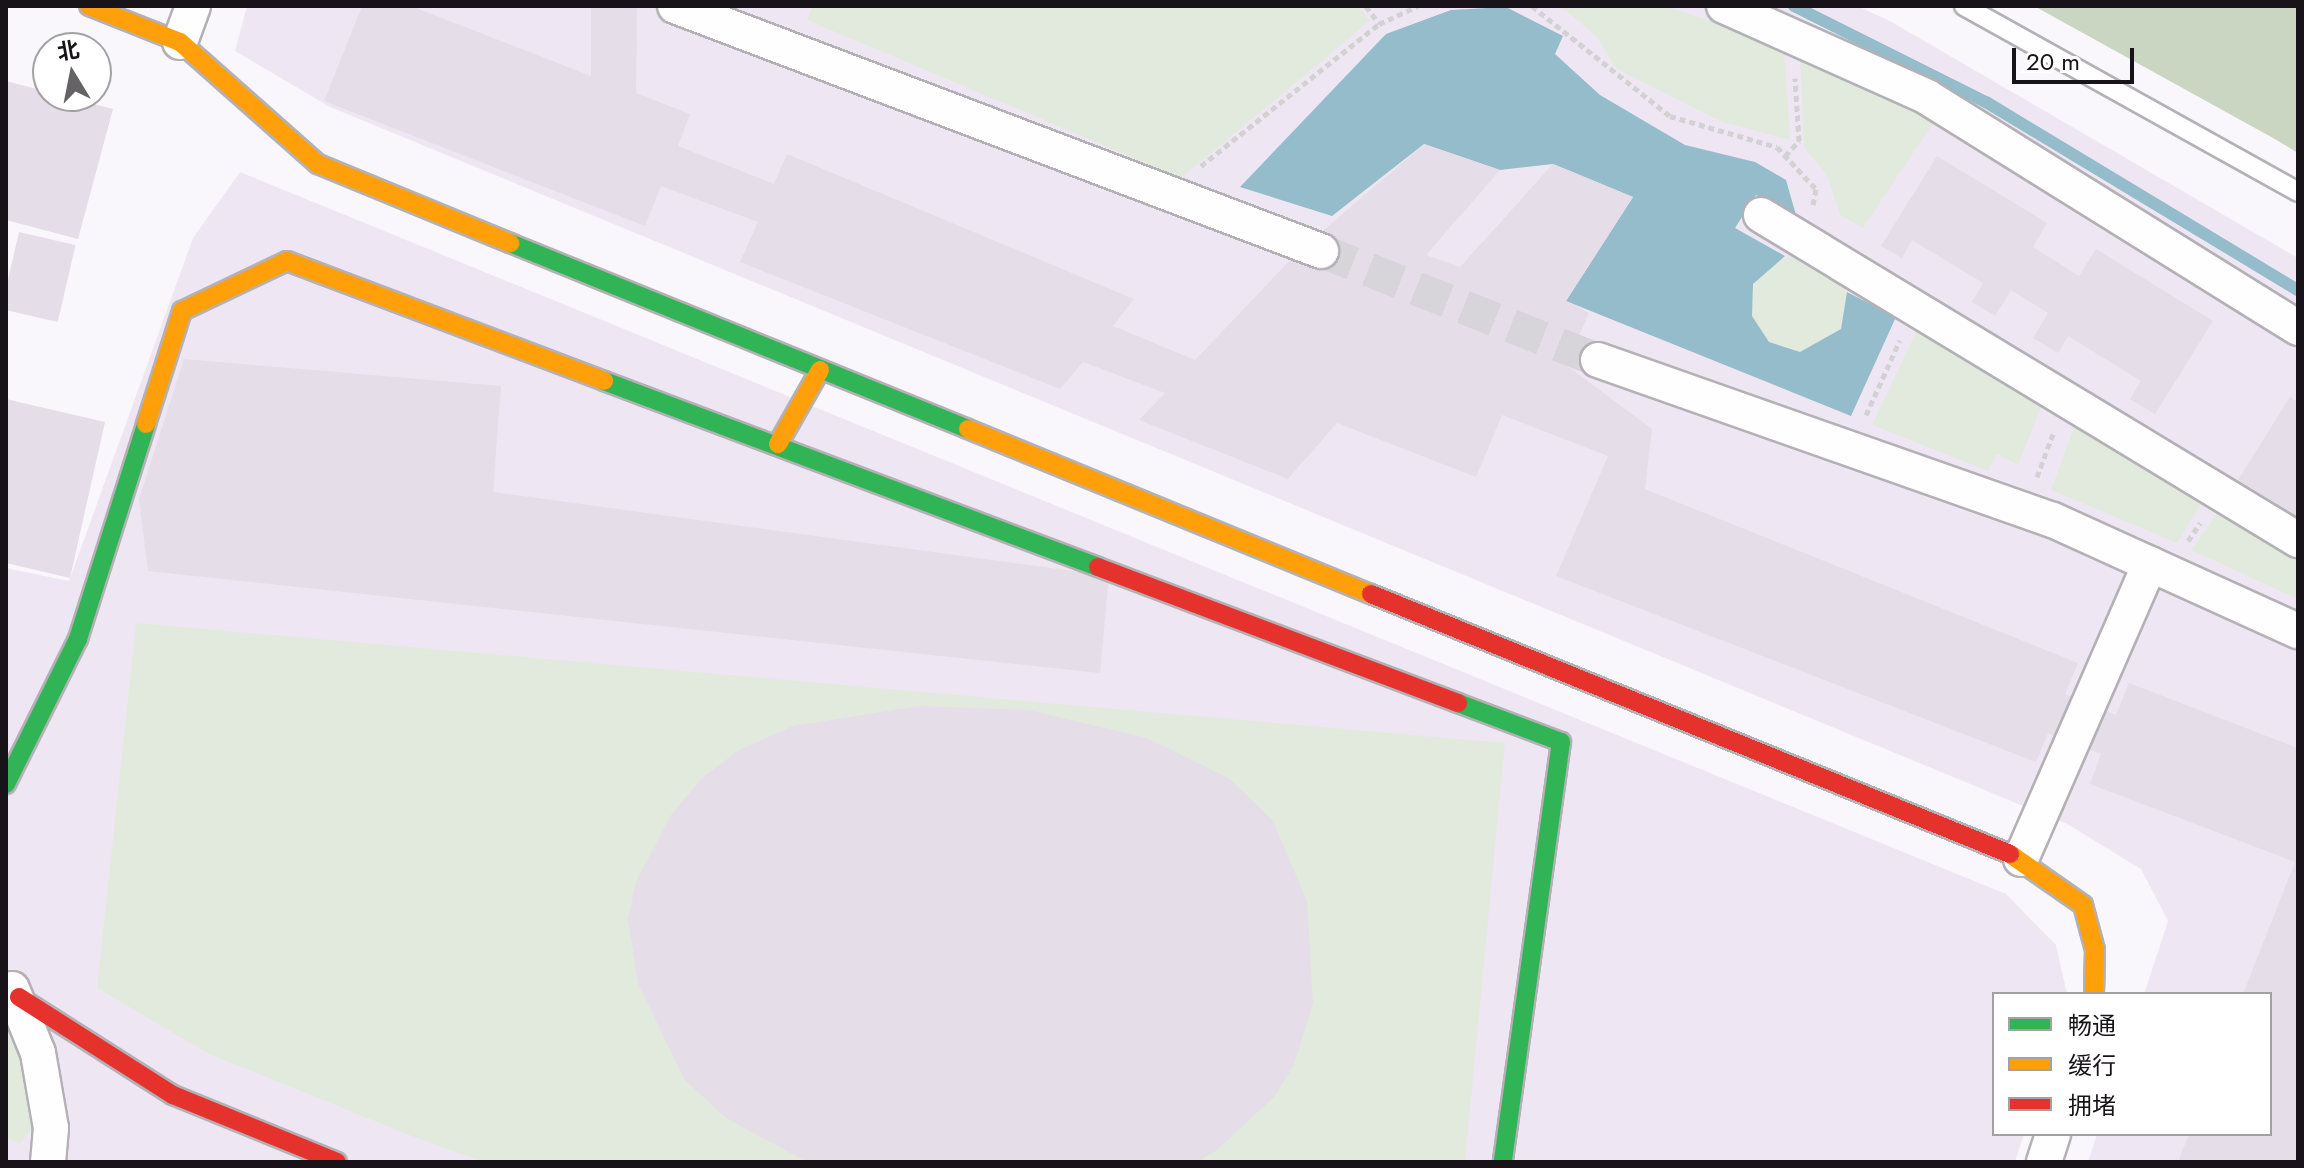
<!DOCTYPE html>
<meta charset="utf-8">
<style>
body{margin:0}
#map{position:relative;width:2304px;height:1168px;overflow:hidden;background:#faf7fc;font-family:Jost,"Noto Sans SC",sans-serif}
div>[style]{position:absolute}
.built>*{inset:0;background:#eee7f3}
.green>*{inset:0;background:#e2eadd}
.round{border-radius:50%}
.forest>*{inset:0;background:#cad6c1}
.water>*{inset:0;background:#95bcca}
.stream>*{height:12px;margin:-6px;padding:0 6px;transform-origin:6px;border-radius:6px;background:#95bcca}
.building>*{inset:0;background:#e5dde7;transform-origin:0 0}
.street-tunnel>*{height:34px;margin-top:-17px;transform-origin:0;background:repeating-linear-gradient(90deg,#d8d5da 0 34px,transparent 0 51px)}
.path>*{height:5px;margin-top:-2.5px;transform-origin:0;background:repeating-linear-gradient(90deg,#d2d2d2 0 6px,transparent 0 10px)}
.roads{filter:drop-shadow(2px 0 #b4b1b6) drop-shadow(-2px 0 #b4b1b6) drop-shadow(0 2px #b4b1b6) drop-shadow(0 -2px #b4b1b6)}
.lane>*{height:18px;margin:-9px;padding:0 9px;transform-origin:9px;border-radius:9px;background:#fefeff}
.street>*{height:34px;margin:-17px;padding:0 17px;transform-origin:17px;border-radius:17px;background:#fefeff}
.fast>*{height:18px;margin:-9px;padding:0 9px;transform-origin:9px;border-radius:9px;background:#30b455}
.slow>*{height:18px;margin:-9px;padding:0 9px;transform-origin:9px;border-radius:9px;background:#ff9f0a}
.jam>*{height:18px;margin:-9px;padding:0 9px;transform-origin:9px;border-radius:9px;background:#e5322d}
span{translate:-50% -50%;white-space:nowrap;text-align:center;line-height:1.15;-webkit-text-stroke:8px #fff;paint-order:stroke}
.frame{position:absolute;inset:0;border:8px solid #171319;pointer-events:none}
.legend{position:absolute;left:1992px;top:992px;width:280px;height:144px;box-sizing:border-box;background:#fff;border:2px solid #a2a1a3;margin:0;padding:10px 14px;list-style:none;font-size:24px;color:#171319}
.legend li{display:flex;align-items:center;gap:16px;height:40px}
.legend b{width:40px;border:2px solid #a2a1a3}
.north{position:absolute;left:32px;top:32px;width:80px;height:80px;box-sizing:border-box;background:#fff;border:2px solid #a2a1a3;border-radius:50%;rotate:350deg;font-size:22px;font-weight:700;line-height:32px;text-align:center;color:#171319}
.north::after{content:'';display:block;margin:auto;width:28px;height:36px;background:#666368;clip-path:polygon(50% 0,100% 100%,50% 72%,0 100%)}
.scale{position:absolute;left:2012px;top:48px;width:122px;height:36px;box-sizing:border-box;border:4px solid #171319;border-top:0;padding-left:10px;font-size:24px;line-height:28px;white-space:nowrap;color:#171319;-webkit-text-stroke:6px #fff;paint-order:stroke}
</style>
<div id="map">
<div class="built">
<i style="clip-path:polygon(247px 6px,1857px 6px,1890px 21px,2298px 258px,2298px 1162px,2088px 1162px,2097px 1134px,2270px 1134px,2270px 994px,2144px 994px,2168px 921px,2141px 869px,2067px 824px,330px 107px,235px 51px)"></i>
<i style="clip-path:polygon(240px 172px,2006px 894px,2056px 945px,2067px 994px,1994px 994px,1994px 1134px,2024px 1134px,2015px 1162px,6px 1162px,6px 568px,69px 581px,193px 238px)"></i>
</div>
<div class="green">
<i style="clip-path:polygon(813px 6px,1358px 6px,1370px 21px,1181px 178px,807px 20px)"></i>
<i style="clip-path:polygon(1560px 6px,1666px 6px,1784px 46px,1790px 140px,1722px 122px,1617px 69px,1596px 36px)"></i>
<i style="clip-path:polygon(1800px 54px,1936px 119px,1863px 228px,1840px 215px,1826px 173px,1804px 148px)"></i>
<i class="round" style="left:1751px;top:256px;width:96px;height:96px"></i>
<i style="clip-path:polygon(1917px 330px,2043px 402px,2018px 465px,1997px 454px,1988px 471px,1872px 425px)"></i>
<i style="clip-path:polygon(2075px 424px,2203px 501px,2177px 543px,2051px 490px)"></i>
<i style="clip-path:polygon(2218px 512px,2298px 561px,2298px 599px,2191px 550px)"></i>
<i style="clip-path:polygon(136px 623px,1505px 743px,1465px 1162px,484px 1162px,414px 1137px,209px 1054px,97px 988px)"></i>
<i style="clip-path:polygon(6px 1026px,18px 1041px,29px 1089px,33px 1127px,20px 1144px,6px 1138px)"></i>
</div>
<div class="forest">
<i style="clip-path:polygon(2034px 6px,2298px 6px,2298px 153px,2273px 138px)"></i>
</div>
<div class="water">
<i style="clip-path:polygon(1506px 7px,1563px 36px,1555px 54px,1600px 95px,1685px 145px,1755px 162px,1786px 180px,1796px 215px,1756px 195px,1735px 228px,1785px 256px,1753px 284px,1752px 316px,1769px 342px,1800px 352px,1841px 329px,1847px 292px,1896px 317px,1851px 416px,1566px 301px,1633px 197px,1553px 164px,1500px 170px,1424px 144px,1332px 216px,1240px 187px,1386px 34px,1451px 10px)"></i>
</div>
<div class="stream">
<i style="left:1794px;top:6px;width:215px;rotate:26.6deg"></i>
<i style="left:1986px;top:102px;width:364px;rotate:31.1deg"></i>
</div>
<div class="building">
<i style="clip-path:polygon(362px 6px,411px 6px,591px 76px,591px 6px,637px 6px,636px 93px,690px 114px,678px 146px,774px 184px,787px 154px,1134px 299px,1113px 326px,1195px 360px,1297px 253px,1424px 144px,1500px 170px,1426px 255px,1460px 267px,1553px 164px,1633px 197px,1566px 301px,1589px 313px,1566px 365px,1652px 429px,1645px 489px,2078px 663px,2065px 694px,2116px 715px,2129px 683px,2298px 748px,2298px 1162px,2178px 1162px,2189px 1134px,2270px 1134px,2270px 994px,2243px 994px,2295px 862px,2090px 784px,2101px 754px,2048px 733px,2036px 762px,1556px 576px,1608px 456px,1502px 415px,1476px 477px,1337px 423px,1288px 479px,1139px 420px,1165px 393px,1083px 362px,1060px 389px,740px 262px,758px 222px,661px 186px,645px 226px,324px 101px)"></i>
<i style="clip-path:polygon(6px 81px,113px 109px,78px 239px,6px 220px)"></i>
<i style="clip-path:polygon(1937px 156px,2047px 223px,2033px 247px,2079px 276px,2096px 249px,2213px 321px,2155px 414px,2130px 399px,2141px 381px,2068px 336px,2058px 353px,2033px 338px,2048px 313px,2011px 290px,1995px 316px,1972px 302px,1983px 283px,1912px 240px,1902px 258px,1881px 246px)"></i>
<i style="left:19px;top:232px;width:58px;height:79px;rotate:13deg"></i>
<i style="clip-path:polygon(184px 359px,501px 386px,493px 492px,1109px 576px,1100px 673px,148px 571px,139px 499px)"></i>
<i style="clip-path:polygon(2290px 397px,2298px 402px,2298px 517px,2238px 480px)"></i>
<i style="clip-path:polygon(6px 399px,105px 422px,70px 578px,6px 563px)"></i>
<i style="clip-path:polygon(920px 706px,1028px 710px,1147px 738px,1230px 779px,1273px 821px,1307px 901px,1313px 1004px,1294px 1065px,1275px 1096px,1217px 1150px,1197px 1162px,807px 1162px,726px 1118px,685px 1080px,638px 984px,628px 919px,636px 882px,671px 815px,703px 777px,739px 750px,793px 726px)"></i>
</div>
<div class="street-tunnel">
<i style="left:1321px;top:251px;width:298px;rotate:21.5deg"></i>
</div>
<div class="path">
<i style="left:1366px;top:6px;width:22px;rotate:54deg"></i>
<i style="left:1532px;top:6px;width:176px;rotate:38.6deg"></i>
<i style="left:1670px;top:116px;width:111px;rotate:16.2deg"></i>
<i style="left:1777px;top:147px;width:57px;rotate:47.1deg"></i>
<i style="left:1816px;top:189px;width:16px;rotate:101deg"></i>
<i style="left:1785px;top:156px;width:21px;rotate:-47deg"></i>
<i style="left:1799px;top:141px;width:63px;rotate:-93.6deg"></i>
<i style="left:1201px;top:166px;width:228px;rotate:-38.6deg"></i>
<i style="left:1379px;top:24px;width:43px;rotate:-24.8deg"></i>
<i style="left:1866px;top:415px;width:82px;rotate:-65.6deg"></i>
<i style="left:2037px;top:477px;width:46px;rotate:-69.6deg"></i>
<i style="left:2188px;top:541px;width:22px;rotate:-56deg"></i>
</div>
<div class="roads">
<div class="lane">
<i style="left:1964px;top:6px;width:382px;rotate:29.1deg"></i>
</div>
<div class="street">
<i style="left:675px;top:6px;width:691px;rotate:20.77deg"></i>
<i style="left:1724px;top:6px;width:222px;rotate:24.1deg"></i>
<i style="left:1927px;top:97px;width:437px;rotate:31.9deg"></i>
<i style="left:180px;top:42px;width:38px;rotate:-70deg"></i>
<i style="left:1761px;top:215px;width:628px;rotate:31.18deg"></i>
<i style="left:1598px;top:360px;width:482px;rotate:19.4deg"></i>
<i style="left:2053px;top:520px;width:269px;rotate:24.4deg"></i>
<i style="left:2021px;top:859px;width:322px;rotate:-66.4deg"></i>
<i style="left:12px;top:989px;width:69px;rotate:67.9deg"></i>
<i style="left:38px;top:1053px;width:76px;rotate:80.2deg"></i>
<i style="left:51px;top:1128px;width:34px;rotate:95deg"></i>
<i style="left:2044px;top:1162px;width:29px;rotate:-72deg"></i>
</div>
<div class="fast">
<i style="left:510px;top:243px;width:494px;rotate:22.1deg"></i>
<i style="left:604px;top:381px;width:528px;rotate:20.63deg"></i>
<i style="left:1458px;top:703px;width:110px;rotate:20.7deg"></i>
<i style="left:1561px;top:742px;width:424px;rotate:97.9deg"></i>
<i style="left:6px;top:784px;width:162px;rotate:-63.6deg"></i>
<i style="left:78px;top:639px;width:225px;rotate:-72.4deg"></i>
</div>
<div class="slow">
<i style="left:89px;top:6px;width:98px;rotate:21.6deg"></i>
<i style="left:180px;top:42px;width:184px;rotate:41.5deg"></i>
<i style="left:318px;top:164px;width:208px;rotate:22.4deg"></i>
<i style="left:146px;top:424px;width:119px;rotate:-72.3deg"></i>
<i style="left:182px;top:311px;width:116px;rotate:-25.5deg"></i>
<i style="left:287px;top:261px;width:339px;rotate:20.7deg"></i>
<i style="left:968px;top:429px;width:435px;rotate:22.3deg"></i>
<i style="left:778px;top:444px;width:85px;rotate:-60.4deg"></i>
<i style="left:2010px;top:854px;width:89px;rotate:34.9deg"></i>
<i style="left:2083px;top:905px;width:47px;rotate:75.1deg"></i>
<i style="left:2095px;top:950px;width:44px;rotate:91.3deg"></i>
</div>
<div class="jam">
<i style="left:1098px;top:567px;width:385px;rotate:20.7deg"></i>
<i style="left:1371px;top:594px;width:690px;rotate:22.14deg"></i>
<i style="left:19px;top:997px;width:183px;rotate:32.5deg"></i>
<i style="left:173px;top:1095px;width:177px;rotate:22.2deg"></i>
</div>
</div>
<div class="frame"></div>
<ul class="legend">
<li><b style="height:10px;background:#30b455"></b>畅通</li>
<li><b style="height:10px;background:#ff9f0a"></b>缓行</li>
<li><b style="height:10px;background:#e5322d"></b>拥堵</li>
</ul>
<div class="north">北</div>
<div class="scale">20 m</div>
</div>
